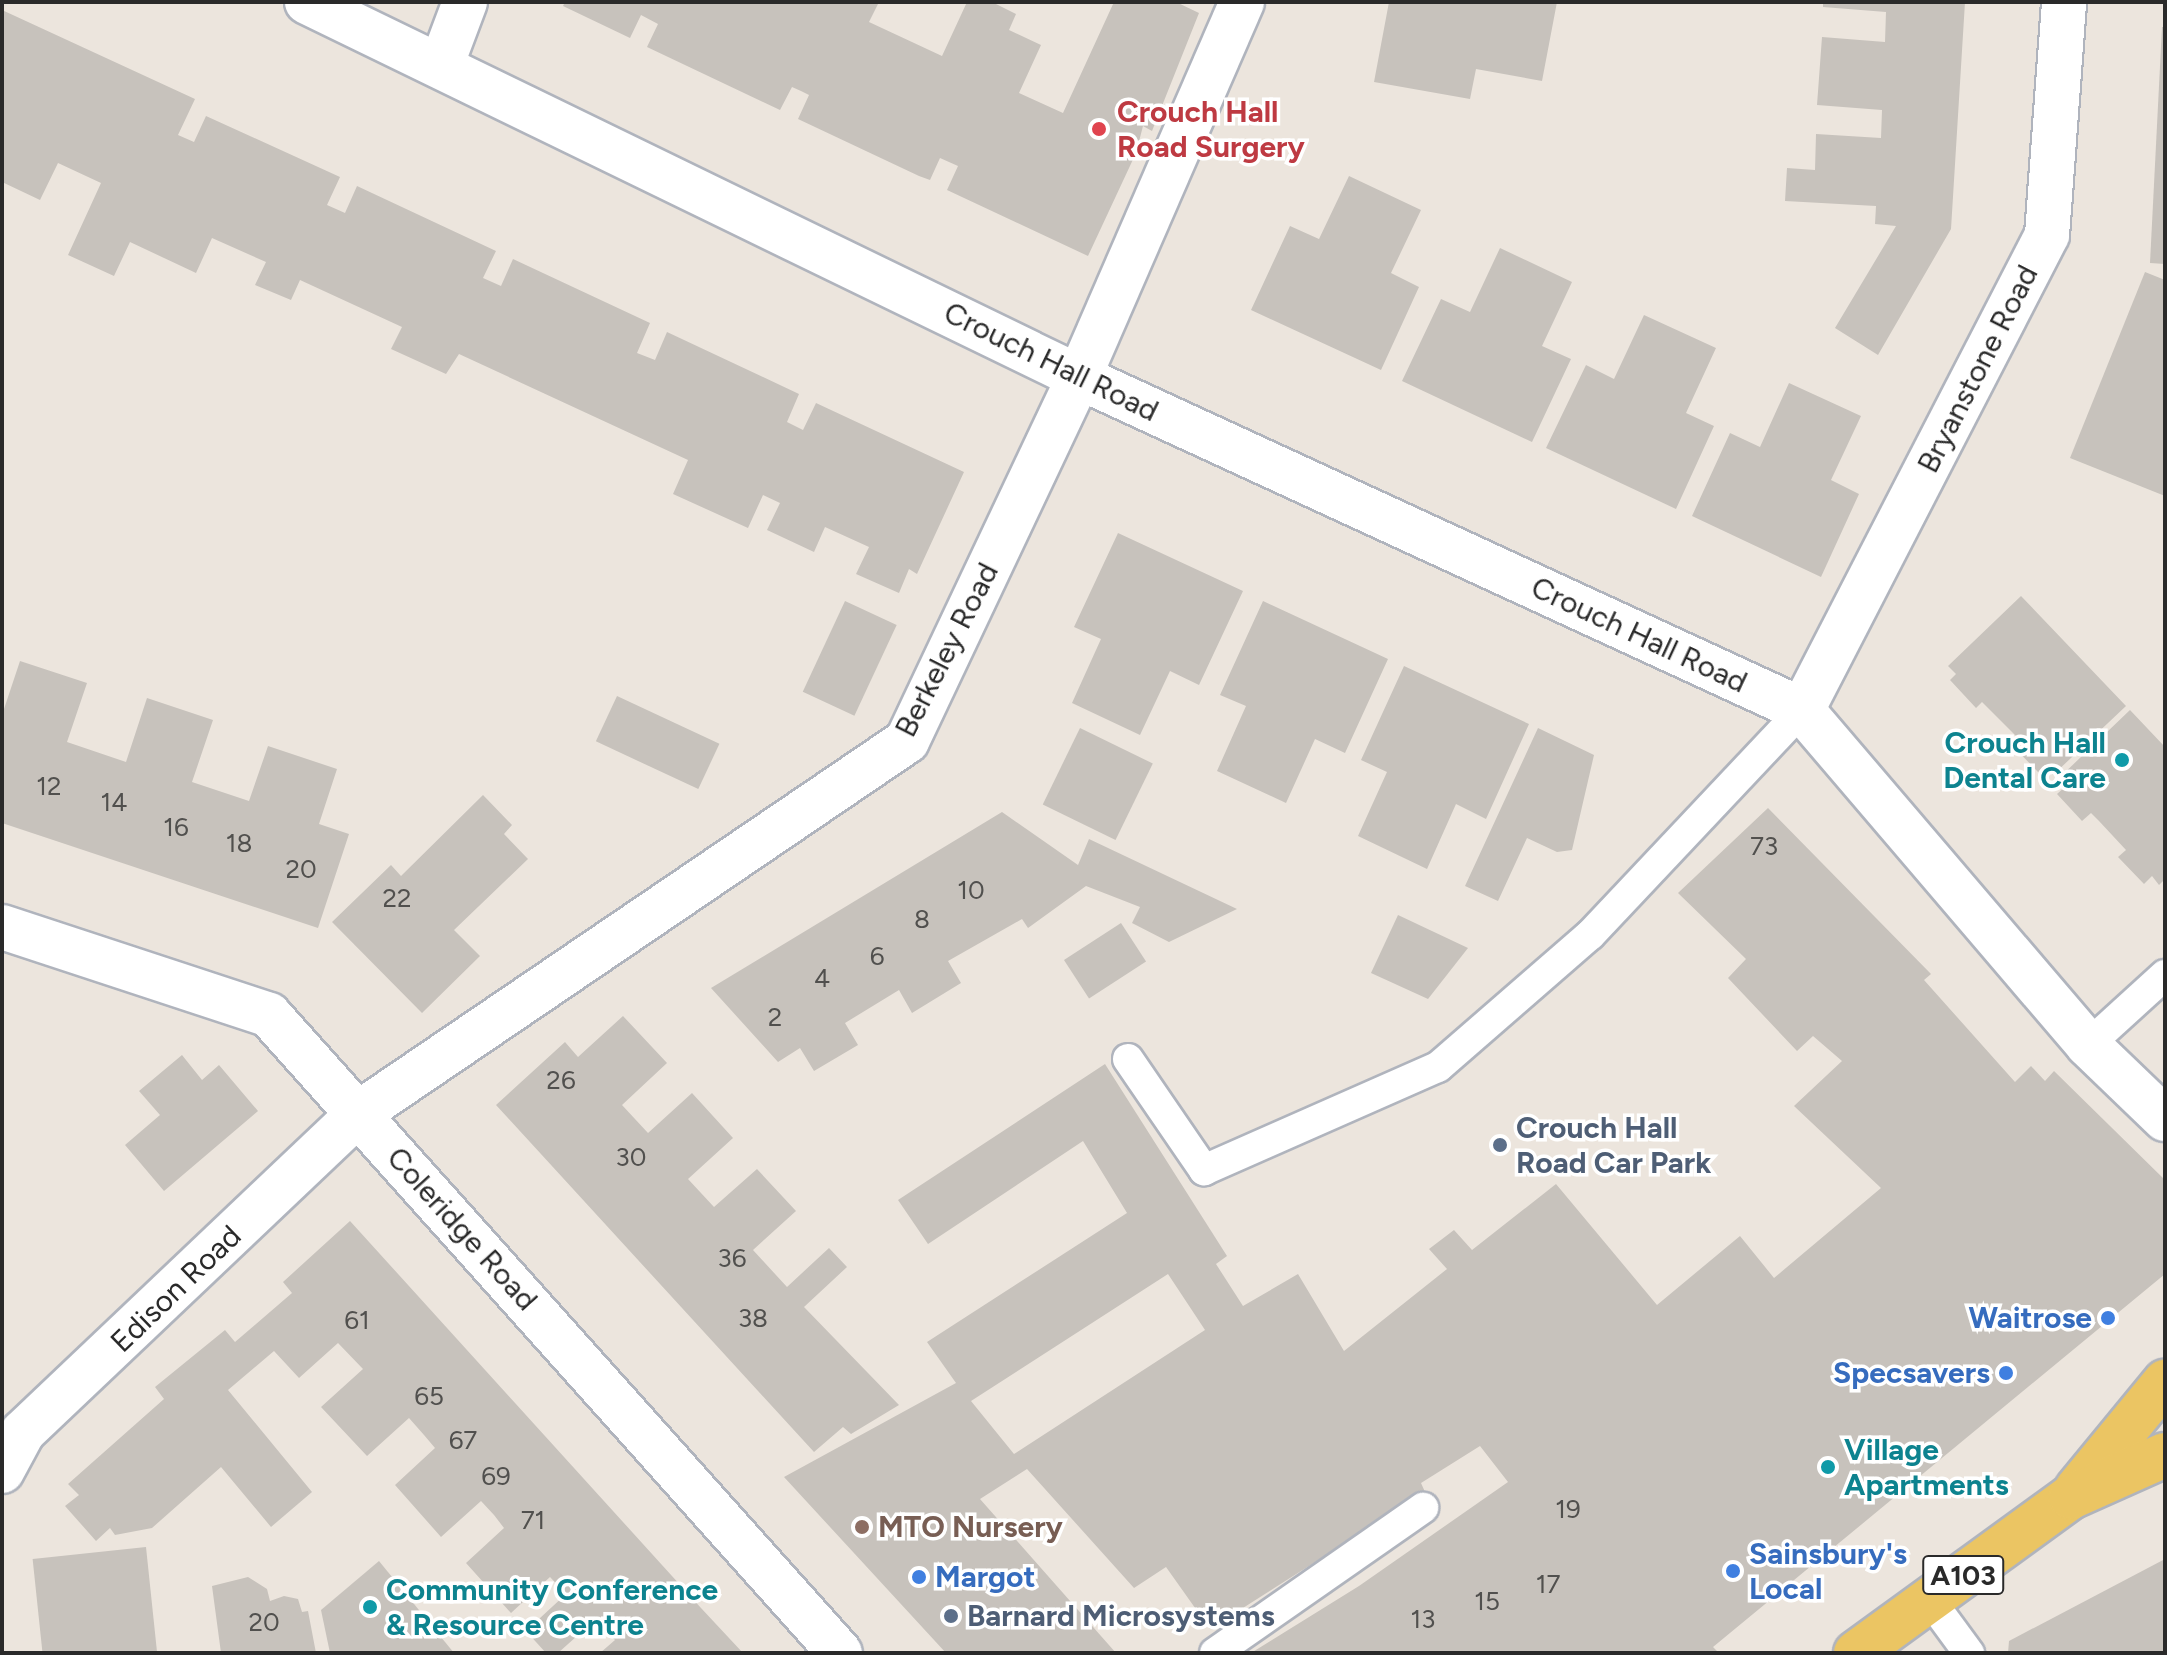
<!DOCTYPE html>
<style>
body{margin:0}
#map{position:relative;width:2167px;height:1655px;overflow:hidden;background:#ece5dd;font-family:Figtree,sans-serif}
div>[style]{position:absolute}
.building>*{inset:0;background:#c7c2bc;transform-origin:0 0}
.roads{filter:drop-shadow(2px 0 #b0b4bd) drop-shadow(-2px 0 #b0b4bd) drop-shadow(0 2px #b0b4bd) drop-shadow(0 -2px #b0b4bd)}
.lane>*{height:30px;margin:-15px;padding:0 15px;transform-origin:15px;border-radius:15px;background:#fff}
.street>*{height:44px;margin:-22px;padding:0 22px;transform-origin:22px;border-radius:22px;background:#fff}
.primary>*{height:44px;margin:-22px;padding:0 22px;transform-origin:22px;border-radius:22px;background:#ebc563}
.dots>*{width:22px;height:22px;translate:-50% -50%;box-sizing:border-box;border:4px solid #fff;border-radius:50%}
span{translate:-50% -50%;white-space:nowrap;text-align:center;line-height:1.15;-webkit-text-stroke:7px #fff;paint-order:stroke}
.number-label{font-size:26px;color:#51504e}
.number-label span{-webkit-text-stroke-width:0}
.shield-label span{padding:2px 6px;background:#fff;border:2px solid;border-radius:6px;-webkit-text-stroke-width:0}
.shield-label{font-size:28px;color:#2a2a2a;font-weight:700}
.health-label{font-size:30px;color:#be3a42;font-weight:700}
.left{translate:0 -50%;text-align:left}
.street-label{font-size:30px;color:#2a2a2a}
.culture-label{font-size:30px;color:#0d838f;font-weight:700}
.right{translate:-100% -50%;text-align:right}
.service-label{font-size:30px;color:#4e5e75;font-weight:700}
.shop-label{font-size:30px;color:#366cbe;font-weight:700}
.education-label{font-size:30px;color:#785e54;font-weight:700}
.frame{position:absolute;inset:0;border:4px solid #2a2a2a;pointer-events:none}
</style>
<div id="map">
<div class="building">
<i style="clip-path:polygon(565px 2px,879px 2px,869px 22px,942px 56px,967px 2px,992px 2px,1016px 14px,1009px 30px,1041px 45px,1019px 93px,1063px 113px,1114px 2px,1176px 2px,1199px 13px,1152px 131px,1143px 126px,1136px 153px,1088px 256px,947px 190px,958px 166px,940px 158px,930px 180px,919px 176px,798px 119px,809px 95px,801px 91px,792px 87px,780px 110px,647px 47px,658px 24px,641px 15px,630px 38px,563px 6px)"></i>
<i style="clip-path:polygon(1389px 2px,1557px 2px,1542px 81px,1476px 69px,1470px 99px,1374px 82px)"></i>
<i style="clip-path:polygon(1823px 2px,1965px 2px,1951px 229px,1878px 355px,1835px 328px,1896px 226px,1875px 224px,1876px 206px,1785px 201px,1787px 168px,1815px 170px,1816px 134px,1881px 138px,1882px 110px,1817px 105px,1822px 37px,1885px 42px,1886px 12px,1823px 7px)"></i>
<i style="clip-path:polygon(2px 10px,195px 99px,178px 135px,194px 142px,206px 116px,340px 177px,327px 205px,345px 213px,357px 186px,496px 251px,483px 278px,501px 286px,513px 259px,650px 323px,637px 353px,655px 360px,667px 332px,799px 394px,787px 422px,803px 430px,816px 403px,964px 472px,917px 574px,909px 569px,899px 593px,856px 574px,869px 547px,825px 527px,814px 552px,767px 530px,780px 503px,763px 495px,748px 528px,673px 494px,688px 460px,459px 354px,446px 374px,391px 349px,402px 327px,300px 280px,291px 300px,255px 285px,266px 262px,212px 238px,196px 273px,130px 242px,114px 276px,68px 255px,101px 183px,58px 163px,40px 200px,2px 182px)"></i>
<i style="clip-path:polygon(2162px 27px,2165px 27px,2165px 264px,2150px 263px)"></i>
<i style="clip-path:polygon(1349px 176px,1421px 210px,1391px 273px,1419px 287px,1381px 370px,1251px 310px,1290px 226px,1319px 239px)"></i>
<i style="clip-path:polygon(1500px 248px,1572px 282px,1542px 346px,1571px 359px,1532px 442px,1402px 381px,1441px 299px,1470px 312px)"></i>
<i style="clip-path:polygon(2145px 272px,2165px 280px,2165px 496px,2070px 458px)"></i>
<i style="clip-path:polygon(1644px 315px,1716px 348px,1686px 413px,1714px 426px,1676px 509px,1546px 448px,1586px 365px,1614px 379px)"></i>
<i style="clip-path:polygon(1789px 383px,1861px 416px,1831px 480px,1859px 494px,1821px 577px,1692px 516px,1730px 433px,1760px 447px)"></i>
<i style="clip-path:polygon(1118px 533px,1243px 591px,1199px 685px,1170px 671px,1140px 735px,1072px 703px,1101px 639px,1074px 627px)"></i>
<i style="clip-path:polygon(2021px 596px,2126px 706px,2053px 775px,2045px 765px,2038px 772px,2009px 742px,2016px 736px,1982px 702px,1976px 708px,1950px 680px,1956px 674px,1948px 666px)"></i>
<i style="left:845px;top:601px;width:57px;height:100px;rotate:25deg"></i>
<i style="clip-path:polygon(1263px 601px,1388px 659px,1345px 753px,1315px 739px,1286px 803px,1217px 771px,1246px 706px,1220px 695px)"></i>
<i style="clip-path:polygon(20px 661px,87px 683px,67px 742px,126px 762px,147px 698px,213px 720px,192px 782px,249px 801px,268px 746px,337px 769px,319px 824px,349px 834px,318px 928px,2px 823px,2px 715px)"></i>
<i style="clip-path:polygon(1404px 666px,1529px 724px,1486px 819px,1456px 804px,1427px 869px,1358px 836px,1387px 772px,1361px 760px)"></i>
<i style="left:617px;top:696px;width:113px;height:50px;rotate:25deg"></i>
<i style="clip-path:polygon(2130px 710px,2165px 747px,2165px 879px,2159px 885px,2152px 876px,2144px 884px,2118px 857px,2126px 850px,2099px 821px,2091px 813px,2082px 821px,2057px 794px,2066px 786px,2058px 779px)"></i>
<i style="left:1080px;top:728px;width:81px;height:85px;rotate:26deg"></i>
<i style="clip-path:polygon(1538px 728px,1594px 755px,1572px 850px,1557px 852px,1527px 838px,1498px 901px,1465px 886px)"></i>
<i style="clip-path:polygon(483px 795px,512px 825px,504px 834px,528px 859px,454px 930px,480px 956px,422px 1013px,332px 922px,391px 865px,401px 876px)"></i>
<i style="clip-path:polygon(evenodd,1768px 808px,1931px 974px,1924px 980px,2015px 1082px,2031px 1066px,2045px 1081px,2054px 1071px,2165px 1180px,2165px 1274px,1713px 1647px,1719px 1653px,1251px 1653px,1359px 1586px,1508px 1482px,1480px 1446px,1421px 1483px,1425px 1492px,1210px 1629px,1166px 1567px,1134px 1588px,1027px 1469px,980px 1499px,1116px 1653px,946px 1653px,784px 1477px,956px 1383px,927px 1342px,1127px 1213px,1083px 1141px,928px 1244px,898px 1200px,1105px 1064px,1227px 1256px,1216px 1264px,1243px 1306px,1298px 1274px,1344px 1351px,1447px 1269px,1429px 1249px,1454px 1230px,1472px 1250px,1556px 1184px,1657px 1305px,1740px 1236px,1774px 1278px,1881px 1188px,1794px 1106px,1842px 1061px,1813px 1036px,1797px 1051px,1728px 978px,1746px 959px,1678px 893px,1768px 808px,1168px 1274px,1205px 1330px,1014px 1454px,971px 1401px,1168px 1274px)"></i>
<i style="clip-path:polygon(1002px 812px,1078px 865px,1089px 839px,1237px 909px,1169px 942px,1132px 923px,1140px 907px,1086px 886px,1028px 928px,1022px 919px,948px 961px,961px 983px,912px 1013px,899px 990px,845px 1023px,858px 1045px,814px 1071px,800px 1048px,778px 1062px,711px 988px)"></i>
<i style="clip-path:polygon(1398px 915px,1468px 948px,1428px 999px,1371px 973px)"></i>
<i style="left:1121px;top:923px;width:46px;height:68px;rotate:57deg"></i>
<i style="clip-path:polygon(623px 1016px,667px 1063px,622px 1105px,648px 1133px,692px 1093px,733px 1138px,688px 1179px,714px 1207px,757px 1169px,796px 1211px,753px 1250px,787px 1287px,829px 1248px,847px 1267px,804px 1307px,899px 1405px,851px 1434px,843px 1427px,814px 1452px,496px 1105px,565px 1042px,578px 1057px)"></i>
<i style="clip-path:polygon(182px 1055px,202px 1080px,219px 1065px,258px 1111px,164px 1191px,125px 1145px,160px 1115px,139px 1091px)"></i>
<i style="clip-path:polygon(350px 1221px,701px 1608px,743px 1653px,600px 1653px,615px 1640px,596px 1619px,558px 1653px,546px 1653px,526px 1631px,566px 1594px,550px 1577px,511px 1613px,466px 1563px,504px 1528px,494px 1515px,481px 1501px,441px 1537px,395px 1485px,435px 1448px,424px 1435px,409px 1418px,367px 1456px,321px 1407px,363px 1369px,338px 1343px,299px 1378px,274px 1351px,228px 1390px,312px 1492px,271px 1527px,221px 1467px,152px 1528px,115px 1535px,110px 1528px,96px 1541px,65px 1506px,79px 1495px,68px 1484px,164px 1399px,155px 1387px,225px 1330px,235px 1342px,292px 1293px,283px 1282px)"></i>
<i style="left:146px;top:1547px;width:107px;height:114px;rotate:84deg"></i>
<i style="clip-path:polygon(2165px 1559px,2165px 1653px,2008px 1653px,2009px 1641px)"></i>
<i style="clip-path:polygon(379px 1561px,454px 1653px,330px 1653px,321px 1610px)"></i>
<i style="clip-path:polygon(248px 1577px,267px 1589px,270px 1601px,284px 1596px,298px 1599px,302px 1612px,308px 1611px,316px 1653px,221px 1653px,212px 1586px)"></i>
</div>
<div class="roads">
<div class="lane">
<i style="left:2088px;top:1045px;width:104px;rotate:-42.3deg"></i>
<i style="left:1128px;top:1059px;width:135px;rotate:55.6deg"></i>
<i style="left:1204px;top:1170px;width:256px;rotate:-23.8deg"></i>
<i style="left:1438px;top:1067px;width:201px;rotate:-41deg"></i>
<i style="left:1590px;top:935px;width:309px;rotate:-46.7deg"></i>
<i style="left:1930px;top:1600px;width:66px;rotate:53.7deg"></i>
<i style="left:1215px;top:1653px;width:254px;rotate:-34.9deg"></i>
</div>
<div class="street">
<i style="left:307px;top:2px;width:858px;rotate:25.91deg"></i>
<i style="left:1079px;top:377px;width:796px;rotate:24.73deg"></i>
<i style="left:1802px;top:710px;width:440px;rotate:49.5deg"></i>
<i style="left:2088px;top:1045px;width:107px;rotate:43.9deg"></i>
<i style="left:441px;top:66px;width:68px;rotate:-69.4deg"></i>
<i style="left:1802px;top:710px;width:534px;rotate:-62.72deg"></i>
<i style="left:2047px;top:235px;width:234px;rotate:-85.8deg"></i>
<i style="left:2px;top:927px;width:281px;rotate:18.2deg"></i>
<i style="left:269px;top:1015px;width:856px;rotate:48.17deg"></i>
<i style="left:2px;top:1471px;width:44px;rotate:-61.7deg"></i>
<i style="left:23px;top:1432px;width:463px;rotate:-43.5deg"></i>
<i style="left:359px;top:1113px;width:662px;rotate:-34.17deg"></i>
<i style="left:907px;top:741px;width:403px;rotate:-64.7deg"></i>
<i style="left:1079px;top:377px;width:409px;rotate:-66.5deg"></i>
</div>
<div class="primary">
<i style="left:2077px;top:1489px;width:139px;rotate:-50.6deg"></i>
<i style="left:1856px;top:1653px;width:266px;rotate:-36deg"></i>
<i style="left:2071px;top:1497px;width:103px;rotate:-24.1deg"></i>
</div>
</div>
<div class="dots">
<i style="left:1099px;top:129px;background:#e0444e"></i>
<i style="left:2122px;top:760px;background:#0f9aa8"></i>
<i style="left:1500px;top:1145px;background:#5c6f8a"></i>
<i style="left:2108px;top:1318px;background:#3f7fe0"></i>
<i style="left:2006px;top:1373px;background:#3f7fe0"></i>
<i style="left:1828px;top:1467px;background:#0f9aa8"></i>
<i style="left:862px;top:1527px;background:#8d6e63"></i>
<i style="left:1733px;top:1571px;background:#3f7fe0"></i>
<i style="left:919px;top:1577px;background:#3f7fe0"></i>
<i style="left:370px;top:1607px;background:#0f9aa8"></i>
<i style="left:951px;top:1616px;background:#5c6f8a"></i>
</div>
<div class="number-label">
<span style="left:49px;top:787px">12</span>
<span style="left:114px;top:803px">14</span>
<span style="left:176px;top:828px">16</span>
<span style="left:239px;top:844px">18</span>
<span style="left:1764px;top:847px">73</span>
<span style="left:301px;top:870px">20</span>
<span style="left:971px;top:891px">10</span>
<span style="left:397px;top:899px">22</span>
<span style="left:922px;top:920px">8</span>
<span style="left:877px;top:957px">6</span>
<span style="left:822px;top:979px">4</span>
<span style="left:775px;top:1018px">2</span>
<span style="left:561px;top:1081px">26</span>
<span style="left:631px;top:1158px">30</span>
<span style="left:732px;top:1259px">36</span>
<span style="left:753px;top:1319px">38</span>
<span style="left:357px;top:1321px">61</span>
<span style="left:429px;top:1397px">65</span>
<span style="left:463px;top:1441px">67</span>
<span style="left:496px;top:1477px">69</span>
<span style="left:1568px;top:1510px">19</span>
<span style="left:533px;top:1521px">71</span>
<span style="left:1548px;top:1585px">17</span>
<span style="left:1487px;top:1602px">15</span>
<span style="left:1423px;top:1620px">13</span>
<span style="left:264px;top:1623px">20</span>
</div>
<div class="shield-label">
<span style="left:1963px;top:1575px">A103</span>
</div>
<div class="health-label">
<span class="left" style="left:1117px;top:129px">Crouch Hall<br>Road Surgery</span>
</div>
<div class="street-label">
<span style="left:1051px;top:362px;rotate:26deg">Crouch Hall Road</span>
<span style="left:1978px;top:369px;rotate:-63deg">Bryanstone Road</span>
<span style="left:1639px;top:635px;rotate:25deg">Crouch Hall Road</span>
<span style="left:947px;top:650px;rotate:-63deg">Berkeley Road</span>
<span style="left:462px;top:1229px;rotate:48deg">Coleridge Road</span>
<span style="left:176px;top:1289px;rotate:-44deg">Edison Road</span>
</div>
<div class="culture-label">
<span class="right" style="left:2106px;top:760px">Crouch Hall<br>Dental Care</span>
<span class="left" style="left:1844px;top:1467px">Village<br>Apartments</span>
<span class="left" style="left:386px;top:1607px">Community Conference<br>&amp; Resource Centre</span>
</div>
<div class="service-label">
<span class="left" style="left:1516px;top:1145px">Crouch Hall<br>Road Car Park</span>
<span class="left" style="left:967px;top:1616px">Barnard Microsystems</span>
</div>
<div class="shop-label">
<span class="right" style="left:2092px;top:1318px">Waitrose</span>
<span class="right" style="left:1990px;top:1373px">Specsavers</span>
<span class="left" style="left:1749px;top:1571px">Sainsbury's<br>Local</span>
<span class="left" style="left:935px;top:1577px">Margot</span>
</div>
<div class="education-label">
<span class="left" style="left:878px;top:1527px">MTO Nursery</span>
</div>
<div class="frame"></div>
</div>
